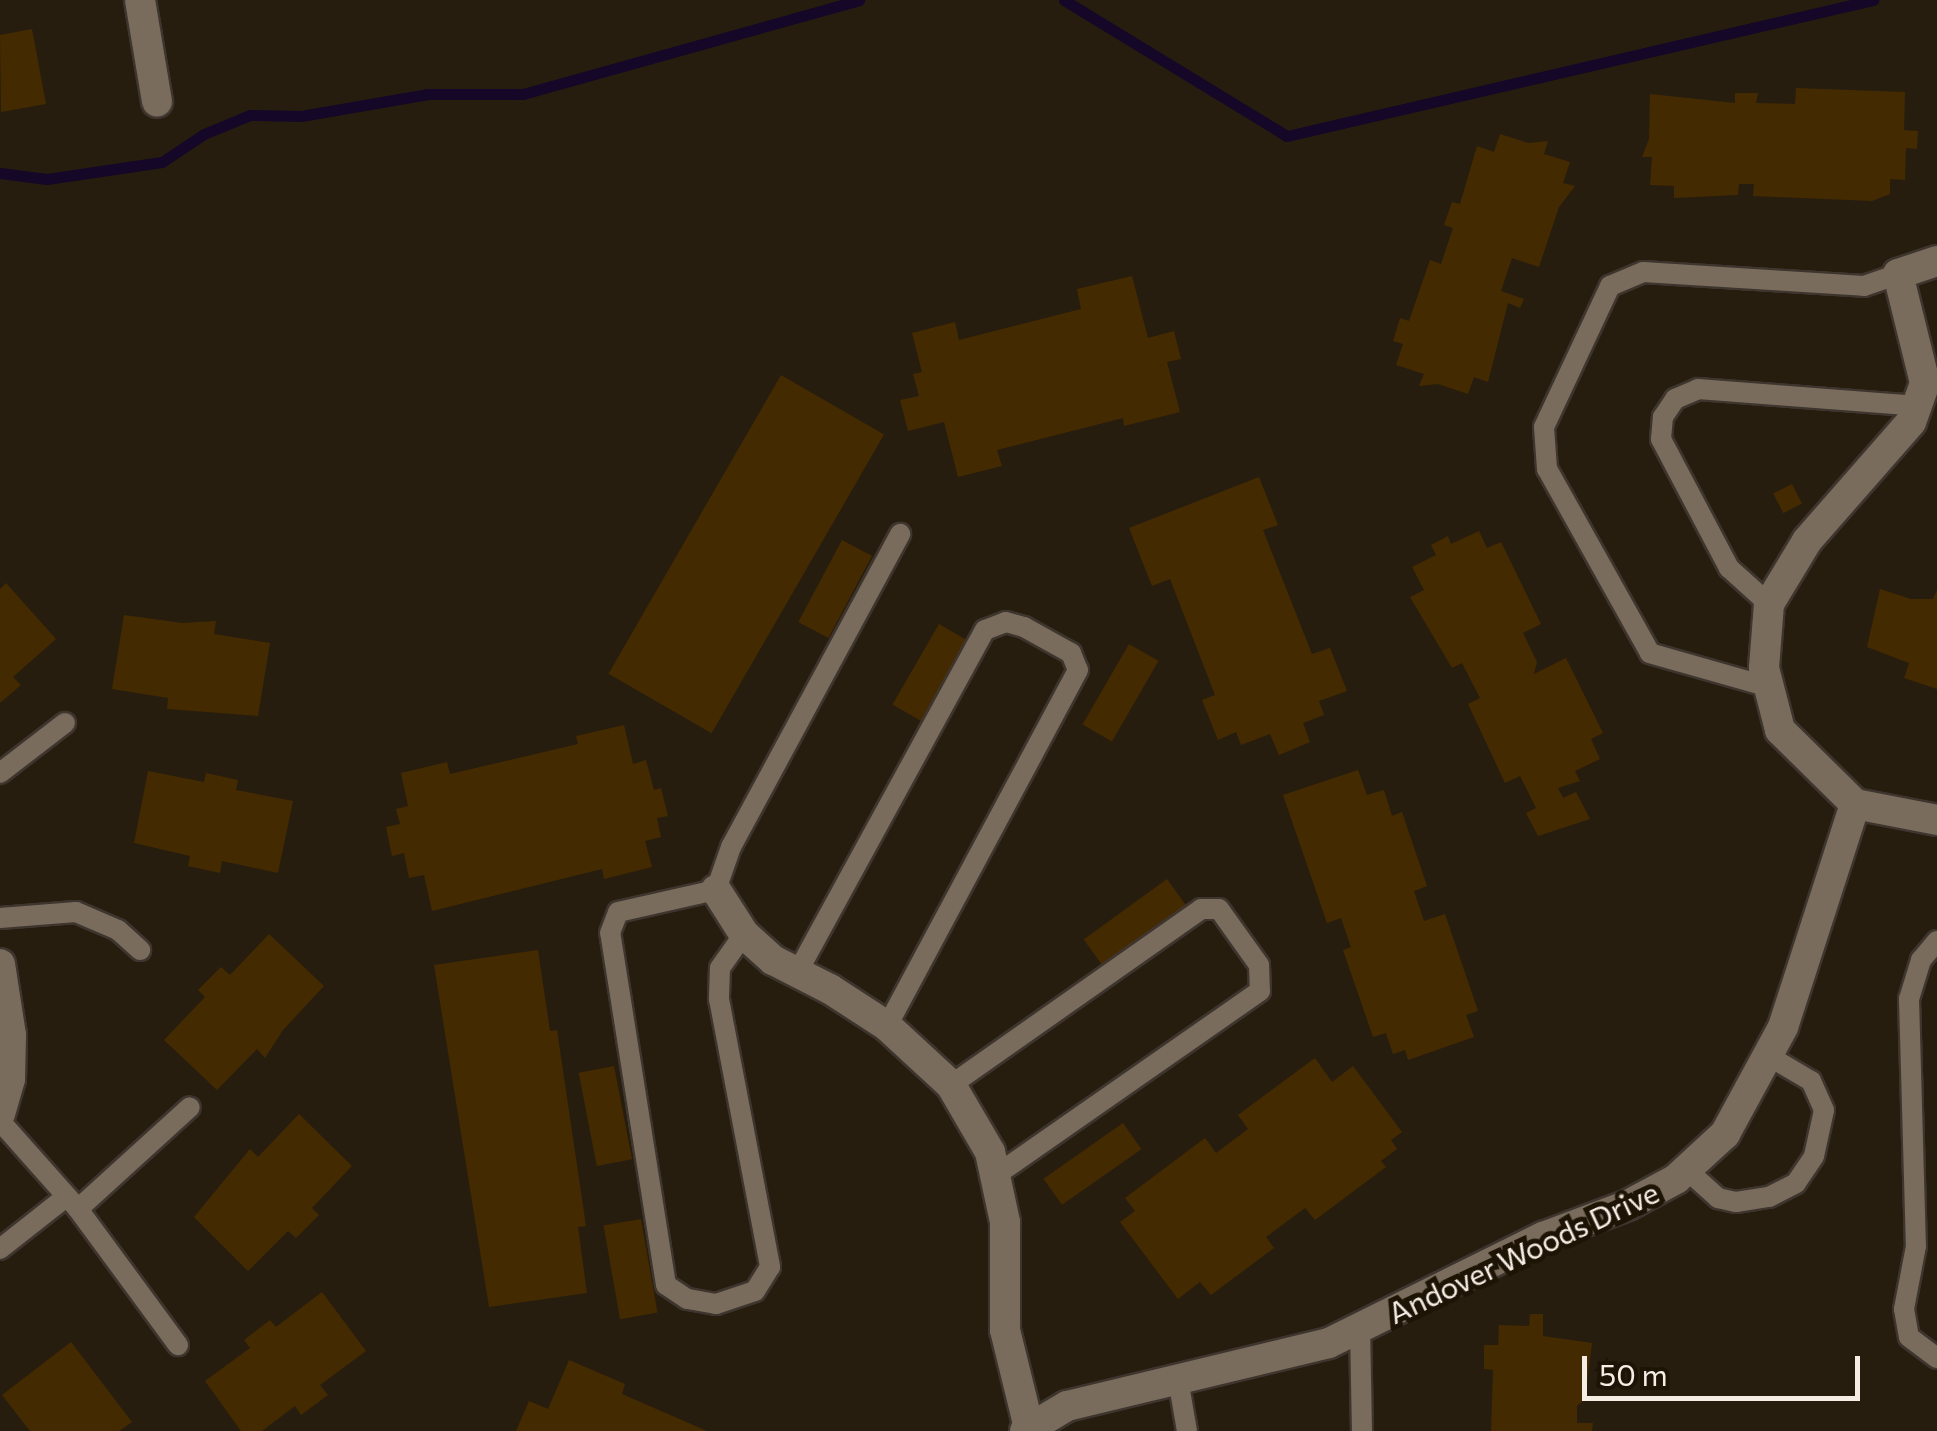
<!DOCTYPE html>
<style>
body{margin:0}
#map{position:relative;width:1937px;height:1431px;overflow:hidden;background:#271d0f;font-family:Commissioner,sans-serif}
div>[style]{position:absolute}
.stream>*{height:11px;margin:-5.5px;padding:0 5.5px;transform-origin:5.5px;border-radius:5.5px;background:#140728}
.building>*{inset:0;background:#442a01;transform-origin:0 0}
.roads{filter:drop-shadow(2px 0 #3e352e) drop-shadow(-2px 0 #3e352e) drop-shadow(0 2px #3e352e) drop-shadow(0 -2px #3e352e)}
.lane>*{height:20px;margin:-10px;padding:0 10px;transform-origin:10px;border-radius:10px;background:#796c5c}
.street>*{height:30px;margin:-15px;padding:0 15px;transform-origin:15px;border-radius:15px;background:#796c5c}
span{translate:-50% -50%;white-space:nowrap;text-align:center;line-height:1.15;-webkit-text-stroke:10px #1e1406;paint-order:stroke}
.street-label{font-size:30px;color:#f6eee5}
.scale{position:absolute;left:1582px;top:1356px;width:278px;height:45px;box-sizing:border-box;border:5px solid #f6eee5;border-top:0;padding-left:12px;font-size:30px;line-height:35px;white-space:nowrap;color:#f6eee5;-webkit-text-stroke:8px #1e1406;paint-order:stroke}
</style>
<div id="map">
<div class="stream">
<i style="left:1064px;top:0;width:261px;rotate:31.4deg"></i>
<i style="left:1287px;top:136px;width:602px;rotate:-13.07deg"></i>
<i style="left:0;top:173px;width:47px;rotate:7.3deg"></i>
<i style="left:47px;top:179px;width:116px;rotate:-8.4deg"></i>
<i style="left:162px;top:162px;width:50px;rotate:-33.7deg"></i>
<i style="left:204px;top:134px;width:50px;rotate:-22.4deg"></i>
<i style="left:250px;top:115px;width:51px;rotate:1.1deg"></i>
<i style="left:301px;top:116px;width:129px;rotate:-9.8deg"></i>
<i style="left:428px;top:94px;width:95px"></i>
<i style="left:523px;top:94px;width:349px;rotate:-15.6deg"></i>
</div>
<div class="building">
<i style="clip-path:polygon(32px 29px,46px 104px,1px 112px,0 35px)"></i>
<i style="clip-path:polygon(1796px 88px,1905px 92px,1904px 130px,1918px 131px,1917px 149px,1906px 148px,1905px 180px,1890px 179px,1890px 194px,1872px 201px,1753px 196px,1754px 184px,1739px 184px,1738px 195px,1674px 198px,1674px 186px,1650px 185px,1652px 157px,1642px 157px,1649px 139px,1650px 94px,1735px 103px,1735px 93px,1758px 93px,1756px 103px,1795px 104px)"></i>
<i style="clip-path:polygon(1500px 134px,1528px 143px,1548px 141px,1544px 154px,1570px 162px,1563px 183px,1575px 186px,1559px 207px,1539px 267px,1512px 258px,1501px 291px,1524px 299px,1520px 308px,1508px 303px,1488px 382px,1474px 377px,1468px 394px,1438px 384px,1419px 386px,1424px 374px,1396px 365px,1403px 344px,1393px 341px,1400px 318px,1409px 321px,1430px 260px,1441px 264px,1453px 228px,1444px 225px,1452px 202px,1460px 204px,1477px 146px,1494px 152px)"></i>
<i style="clip-path:polygon(1132px 276px,1148px 338px,1174px 331px,1181px 359px,1167px 362px,1180px 412px,1124px 426px,1123px 418px,997px 450px,1002px 466px,958px 477px,944px 422px,908px 431px,900px 400px,919px 396px,913px 374px,922px 372px,912px 333px,955px 322px,959px 340px,1081px 309px,1077px 289px)"></i>
<i style="left:781px;top:375px;width:119px;height:345px;rotate:30deg"></i>
<i style="clip-path:polygon(1259px 477px,1278px 525px,1263px 530px,1312px 654px,1330px 648px,1347px 691px,1319px 701px,1324px 715px,1303px 723px,1310px 742px,1279px 755px,1270px 734px,1241px 745px,1236px 732px,1218px 740px,1202px 700px,1215px 695px,1170px 579px,1152px 586px,1129px 528px)"></i>
<i style="left:1792px;top:484px;width:22px;height:21px;rotate:63deg"></i>
<i style="clip-path:polygon(1479px 531px,1487px 548px,1501px 542px,1541px 624px,1523px 633px,1537px 662px,1534px 674px,1566px 658px,1603px 733px,1591px 739px,1600px 759px,1575px 771px,1580px 781px,1558px 788px,1563px 798px,1576px 792px,1590px 819px,1538px 836px,1526px 813px,1536px 808px,1520px 776px,1505px 783px,1468px 704px,1480px 698px,1462px 663px,1452px 668px,1410px 597px,1424px 590px,1412px 567px,1436px 555px,1431px 545px,1448px 536px,1451px 544px)"></i>
<i style="left:842px;top:540px;width:34px;height:93px;rotate:28deg"></i>
<i style="clip-path:polygon(6px 583px,56px 639px,13px 677px,21px 685px,0 703px,0 589px)"></i>
<i style="clip-path:polygon(1880px 589px,1911px 599px,1933px 599px,1937px 590px,1937px 689px,1904px 678px,1909px 663px,1867px 647px)"></i>
<i style="clip-path:polygon(124px 615px,182px 623px,216px 621px,214px 634px,270px 643px,258px 716px,167px 709px,168px 698px,112px 689px)"></i>
<i style="left:939px;top:624px;width:34px;height:93px;rotate:30deg"></i>
<i style="left:1129px;top:644px;width:34px;height:93px;rotate:30deg"></i>
<i style="clip-path:polygon(624px 725px,633px 764px,646px 760px,654px 790px,661px 788px,668px 816px,657px 818px,661px 837px,645px 841px,652px 867px,604px 879px,602px 869px,432px 911px,424px 875px,409px 878px,404px 853px,392px 856px,386px 827px,400px 824px,396px 809px,408px 806px,401px 773px,447px 762px,450px 774px,578px 744px,576px 736px)"></i>
<i style="clip-path:polygon(1358px 770px,1367px 795px,1384px 790px,1392px 816px,1402px 812px,1427px 886px,1414px 891px,1424px 921px,1445px 914px,1478px 1011px,1466px 1015px,1474px 1037px,1408px 1060px,1405px 1050px,1393px 1054px,1386px 1033px,1373px 1037px,1343px 950px,1351px 947px,1341px 918px,1327px 923px,1283px 795px)"></i>
<i style="clip-path:polygon(148px 771px,204px 782px,206px 773px,238px 780px,236px 790px,293px 801px,278px 873px,222px 861px,220px 873px,188px 866px,190px 856px,134px 843px)"></i>
<i style="left:1167px;top:879px;width:32px;height:103px;rotate:54deg"></i>
<i style="clip-path:polygon(269px 934px,324px 986px,283px 1030px,265px 1058px,257px 1049px,217px 1090px,164px 1040px,205px 997px,198px 990px,221px 967px,230px 975px)"></i>
<i style="clip-path:polygon(538px 950px,550px 1031px,557px 1030px,586px 1226px,578px 1227px,587px 1293px,489px 1307px,434px 965px)"></i>
<i style="clip-path:polygon(1315px 1058px,1332px 1082px,1353px 1066px,1402px 1132px,1391px 1140px,1397px 1149px,1381px 1161px,1386px 1167px,1315px 1220px,1305px 1208px,1266px 1237px,1274px 1248px,1211px 1295px,1200px 1282px,1178px 1299px,1120px 1222px,1135px 1211px,1125px 1198px,1205px 1138px,1216px 1153px,1248px 1129px,1238px 1115px)"></i>
<i style="left:614px;top:1066px;width:95px;height:36px;rotate:79deg"></i>
<i style="clip-path:polygon(299px 1114px,352px 1166px,312px 1208px,319px 1215px,296px 1238px,288px 1231px,248px 1271px,194px 1217px,250px 1149px,258px 1157px)"></i>
<i style="left:1123px;top:1123px;width:32px;height:97px;rotate:55deg"></i>
<i style="left:641px;top:1219px;width:95px;height:38px;rotate:80deg"></i>
<i style="clip-path:polygon(322px 1292px,366px 1351px,320px 1385px,328px 1395px,301px 1415px,295px 1406px,262px 1431px,241px 1431px,205px 1381px,250px 1348px,244px 1340px,270px 1320px,276px 1327px)"></i>
<i style="clip-path:polygon(1530px 1314px,1543px 1314px,1543px 1336px,1592px 1343px,1585px 1399px,1577px 1406px,1577px 1423px,1593px 1423px,1592px 1431px,1491px 1431px,1493px 1370px,1484px 1369px,1484px 1345px,1498px 1345px,1499px 1325px,1529px 1326px)"></i>
<i style="clip-path:polygon(71px 1342px,132px 1422px,119px 1431px,30px 1431px,2px 1395px)"></i>
<i style="clip-path:polygon(569px 1360px,625px 1384px,622px 1394px,707px 1431px,516px 1431px,529px 1401px,548px 1409px)"></i>
</div>
<div class="roads">
<div class="lane">
<i style="left:1769px;top:604px;width:54px;rotate:-138deg"></i>
<i style="left:1729px;top:568px;width:146px;rotate:-117.8deg"></i>
<i style="left:1661px;top:439px;width:22px;rotate:-85deg"></i>
<i style="left:1663px;top:417px;width:22px;rotate:-56deg"></i>
<i style="left:1675px;top:399px;width:25px;rotate:-23deg"></i>
<i style="left:1698px;top:389px;width:220px;rotate:4.4deg"></i>
<i style="left:1769px;top:687px;width:124px;rotate:-164.1deg"></i>
<i style="left:1650px;top:653px;width:211px;rotate:-119.2deg"></i>
<i style="left:1547px;top:469px;width:42px;rotate:-94.1deg"></i>
<i style="left:1544px;top:427px;width:156px;rotate:-64.9deg"></i>
<i style="left:1610px;top:286px;width:36px;rotate:-23deg"></i>
<i style="left:1643px;top:272px;width:221px;rotate:3.6deg"></i>
<i style="left:1864px;top:286px;width:36px;rotate:-19deg"></i>
<i style="left:0;top:773px;width:82px;rotate:-37.6deg"></i>
<i style="left:0;top:918px;width:76px;rotate:-4.5deg"></i>
<i style="left:76px;top:912px;width:46px;rotate:23.2deg"></i>
<i style="left:118px;top:930px;width:30px;rotate:42deg"></i>
<i style="left:744px;top:934px;width:42px;rotate:125.2deg"></i>
<i style="left:720px;top:968px;width:31px;rotate:92deg"></i>
<i style="left:719px;top:999px;width:273px;rotate:79.2deg"></i>
<i style="left:770px;top:1267px;width:28px;rotate:122deg"></i>
<i style="left:755px;top:1291px;width:41px;rotate:161.6deg"></i>
<i style="left:716px;top:1304px;width:29px;rotate:-170deg"></i>
<i style="left:687px;top:1299px;width:25px;rotate:-146deg"></i>
<i style="left:666px;top:1285px;width:356px;rotate:-99deg"></i>
<i style="left:610px;top:933px;width:22px;rotate:-69deg"></i>
<i style="left:618px;top:912px;width:100px;rotate:-12.7deg"></i>
<i style="left:716px;top:890px;width:46px;rotate:-70.8deg"></i>
<i style="left:731px;top:847px;width:356px;rotate:-61.6deg"></i>
<i style="left:1937px;top:941px;width:25px;rotate:130deg"></i>
<i style="left:1921px;top:960px;width:41px;rotate:107.1deg"></i>
<i style="left:1909px;top:999px;width:247px;rotate:88.4deg"></i>
<i style="left:1916px;top:1246px;width:64px;rotate:100.8deg"></i>
<i style="left:1904px;top:1309px;width:28px;rotate:80deg"></i>
<i style="left:1909px;top:1337px;width:35px;rotate:37deg"></i>
<i style="left:797px;top:973px;width:391px;rotate:-61.3deg"></i>
<i style="left:985px;top:630px;width:22px;rotate:-21deg"></i>
<i style="left:1006px;top:622px;width:19px;rotate:16deg"></i>
<i style="left:1024px;top:627px;width:54px;rotate:29deg"></i>
<i style="left:1071px;top:653px;width:18px;rotate:68deg"></i>
<i style="left:1078px;top:670px;width:404px;rotate:118.2deg"></i>
<i style="left:951px;top:1085px;width:306px;rotate:-35.1deg"></i>
<i style="left:1201px;top:909px;width:18px"></i>
<i style="left:1219px;top:909px;width:69px;rotate:54.5deg"></i>
<i style="left:1259px;top:965px;width:26px;rotate:88deg"></i>
<i style="left:1260px;top:991px;width:323px;rotate:145.1deg"></i>
<i style="left:0;top:1121px;width:118px;rotate:48.4deg"></i>
<i style="left:78px;top:1209px;width:151px;rotate:-42.3deg"></i>
<i style="left:1687px;top:1170px;width:42px;rotate:42.1deg"></i>
<i style="left:1718px;top:1198px;width:18px;rotate:13deg"></i>
<i style="left:1736px;top:1202px;width:33px;rotate:-9deg"></i>
<i style="left:1769px;top:1197px;width:30px;rotate:-27deg"></i>
<i style="left:1796px;top:1183px;width:32px;rotate:-56deg"></i>
<i style="left:1814px;top:1156px;width:47px;rotate:-77.7deg"></i>
<i style="left:1824px;top:1110px;width:32px;rotate:-114deg"></i>
<i style="left:1811px;top:1081px;width:51px;rotate:-149.4deg"></i>
<i style="left:78px;top:1209px;width:169px;rotate:53.7deg"></i>
<i style="left:0;top:1249px;width:85px;rotate:-38.3deg"></i>
<i style="left:1360px;top:1328px;width:103px;rotate:88.9deg"></i>
<i style="left:1178px;top:1379px;width:53px;rotate:80.2deg"></i>
</div>
<div class="street">
<i style="left:140px;top:0;width:103px;rotate:80.5deg"></i>
<i style="left:1937px;top:261px;width:41px;rotate:161.6deg"></i>
<i style="left:1898px;top:274px;width:112px;rotate:76.1deg"></i>
<i style="left:1925px;top:383px;width:41px;rotate:109.7deg"></i>
<i style="left:1911px;top:422px;width:158px;rotate:131.2deg"></i>
<i style="left:1807px;top:541px;width:74px;rotate:121.1deg"></i>
<i style="left:1769px;top:604px;width:64px;rotate:94.5deg"></i>
<i style="left:1764px;top:668px;width:64px;rotate:75.5deg"></i>
<i style="left:1780px;top:730px;width:105px;rotate:44.6deg"></i>
<i style="left:1855px;top:804px;width:84px;rotate:11deg"></i>
<i style="left:716px;top:890px;width:52px;rotate:57.5deg"></i>
<i style="left:744px;top:934px;width:39px;rotate:42deg"></i>
<i style="left:773px;top:960px;width:64px;rotate:27deg"></i>
<i style="left:830px;top:989px;width:68px;rotate:33deg"></i>
<i style="left:887px;top:1026px;width:87px;rotate:42.7deg"></i>
<i style="left:951px;top:1085px;width:78px;rotate:59.8deg"></i>
<i style="left:990px;top:1152px;width:72px;rotate:77.9deg"></i>
<i style="left:1005px;top:1222px;width:108px;rotate:90deg"></i>
<i style="left:1005px;top:1330px;width:101px;rotate:76.2deg"></i>
<i style="left:0;top:964px;width:72px;rotate:81.2deg"></i>
<i style="left:11px;top:1035px;width:44px;rotate:91.3deg"></i>
<i style="left:10px;top:1079px;width:36px;rotate:106deg"></i>
<i style="left:1025px;top:1431px;width:49px;rotate:-30.8deg"></i>
<i style="left:1067px;top:1406px;width:269px;rotate:-13.5deg"></i>
<i style="left:1329px;top:1343px;width:239px;rotate:-26.4deg"></i>
<i style="left:1543px;top:1237px;width:91px;rotate:-20.6deg"></i>
<i style="left:1628px;top:1205px;width:55px;rotate:-28.4deg"></i>
<i style="left:1676px;top:1179px;width:67px;rotate:-42.6deg"></i>
<i style="left:1725px;top:1134px;width:122px;rotate:-61.5deg"></i>
<i style="left:1783px;top:1027px;width:234px;rotate:-72.1deg"></i>
</div>
</div>
<div class="street-label">
<span style="left:1523px;top:1252px;rotate:-25deg">Andover Woods Drive</span>
</div>
<div class="scale">50 m</div>
</div>
